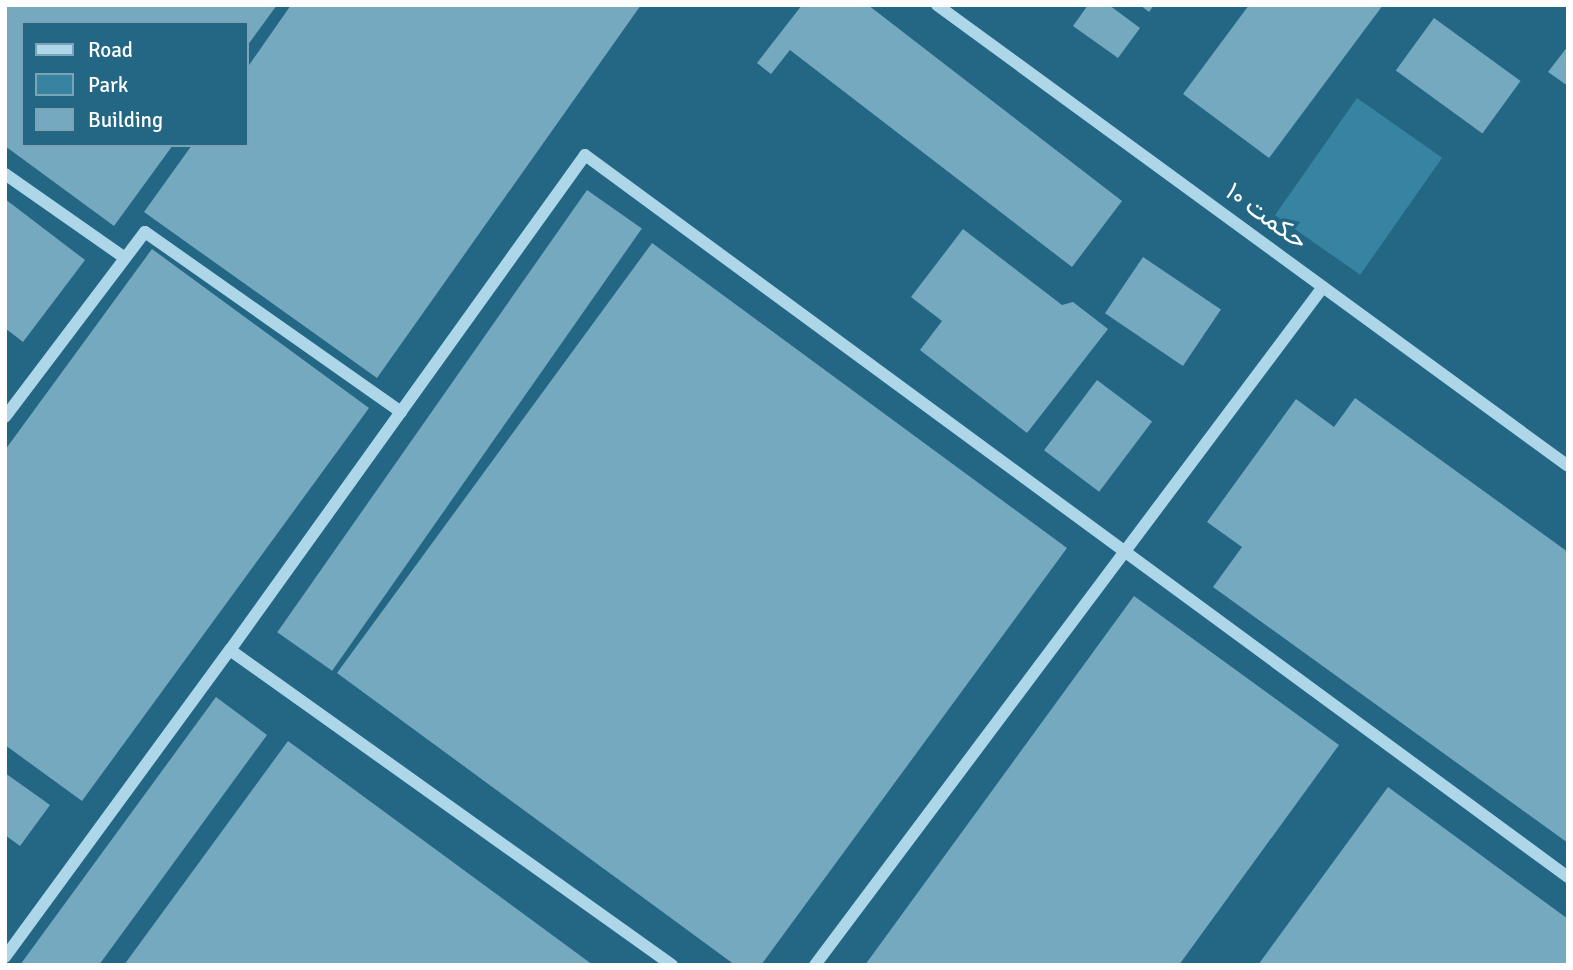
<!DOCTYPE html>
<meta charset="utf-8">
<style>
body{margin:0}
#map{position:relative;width:1573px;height:970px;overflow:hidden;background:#236785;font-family:Signika,Vazirmatn,sans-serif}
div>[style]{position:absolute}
.green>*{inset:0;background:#3783a2;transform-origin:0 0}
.building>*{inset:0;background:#74a9c0;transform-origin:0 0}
.minor>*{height:12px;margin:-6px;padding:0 6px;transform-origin:6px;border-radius:6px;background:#add7e8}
span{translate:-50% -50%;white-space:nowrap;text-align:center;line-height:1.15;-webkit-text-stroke:7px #236785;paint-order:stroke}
.street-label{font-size:26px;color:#fff}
.frame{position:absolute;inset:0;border:7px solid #fff;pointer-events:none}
.legend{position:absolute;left:21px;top:21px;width:228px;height:126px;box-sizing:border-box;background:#236785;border:2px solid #7ba4b6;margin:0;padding:9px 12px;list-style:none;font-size:21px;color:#fff}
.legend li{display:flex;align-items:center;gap:14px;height:35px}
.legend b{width:35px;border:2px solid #7ba4b6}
</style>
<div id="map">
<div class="green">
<i style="left:1357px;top:98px;width:104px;height:143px;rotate:35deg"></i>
</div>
<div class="building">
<i style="clip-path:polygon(5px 5px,277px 5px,247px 46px,247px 23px,23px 23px,23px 145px,173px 145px,114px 226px,5px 146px)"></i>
<i style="clip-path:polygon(291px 5px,641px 5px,377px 378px,144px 212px,192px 145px,247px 145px,247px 68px)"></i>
<i style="clip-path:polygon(802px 5px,868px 5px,1122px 201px,1072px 267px,790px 50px,771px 74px,757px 63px)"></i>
<i style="clip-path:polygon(1088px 5px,1109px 5px,1140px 28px,1118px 58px,1073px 26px)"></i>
<i style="clip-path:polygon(1140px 5px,1154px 5px,1149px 12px)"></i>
<i style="clip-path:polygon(1249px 5px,1383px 5px,1269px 158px,1183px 94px)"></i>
<i style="left:1434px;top:18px;width:107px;height:65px;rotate:36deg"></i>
<i style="clip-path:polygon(1568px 46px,1568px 86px,1548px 72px)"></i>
<i style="left:587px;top:190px;width:67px;height:540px;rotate:35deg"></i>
<i style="clip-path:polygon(5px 199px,85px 260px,23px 342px,5px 328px)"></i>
<i style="clip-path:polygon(963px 229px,1062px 305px,1073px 302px,1108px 329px,1027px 433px,920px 350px,942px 321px,911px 297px)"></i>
<i style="clip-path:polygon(652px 243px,1067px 548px,761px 965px,735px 965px,337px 673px)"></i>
<i style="clip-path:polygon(152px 249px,369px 408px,82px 801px,5px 745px,5px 450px)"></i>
<i style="left:1143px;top:257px;width:94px;height:68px;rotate:34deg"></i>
<i style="left:1097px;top:380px;width:69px;height:88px;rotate:37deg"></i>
<i style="clip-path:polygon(1355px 398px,1568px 552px,1568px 843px,1213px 587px,1242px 547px,1207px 522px,1296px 399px,1334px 427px)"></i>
<i style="clip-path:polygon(1134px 596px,1339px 745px,1179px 965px,865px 965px)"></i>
<i style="clip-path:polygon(216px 697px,267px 735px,99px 965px,20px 965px)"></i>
<i style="clip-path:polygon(288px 741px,593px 965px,124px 965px)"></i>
<i style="clip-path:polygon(5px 773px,50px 805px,20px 846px,5px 835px)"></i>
<i style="clip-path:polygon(1388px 787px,1568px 919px,1568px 965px,1258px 965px)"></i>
</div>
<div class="minor">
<i style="left:937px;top:5px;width:781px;rotate:36.15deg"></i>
<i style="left:5px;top:174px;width:146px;rotate:35deg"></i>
<i style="left:5px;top:417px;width:232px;rotate:-52.9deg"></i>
<i style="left:145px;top:232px;width:313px;rotate:35.1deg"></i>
<i style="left:230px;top:650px;width:609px;rotate:-54.35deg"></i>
<i style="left:585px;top:155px;width:1220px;rotate:36.3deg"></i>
<i style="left:5px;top:957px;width:381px;rotate:-53.8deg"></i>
<i style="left:230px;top:650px;width:543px;rotate:35.48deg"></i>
<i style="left:815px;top:965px;width:847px;rotate:-53.16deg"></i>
</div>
<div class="street-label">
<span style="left:1266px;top:217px;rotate:36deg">حکمت ۱۰</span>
</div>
<div class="frame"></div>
<ul class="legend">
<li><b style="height:9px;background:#add7e8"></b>Road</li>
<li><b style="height:19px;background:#3783a2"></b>Park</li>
<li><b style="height:19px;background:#74a9c0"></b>Building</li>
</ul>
</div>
